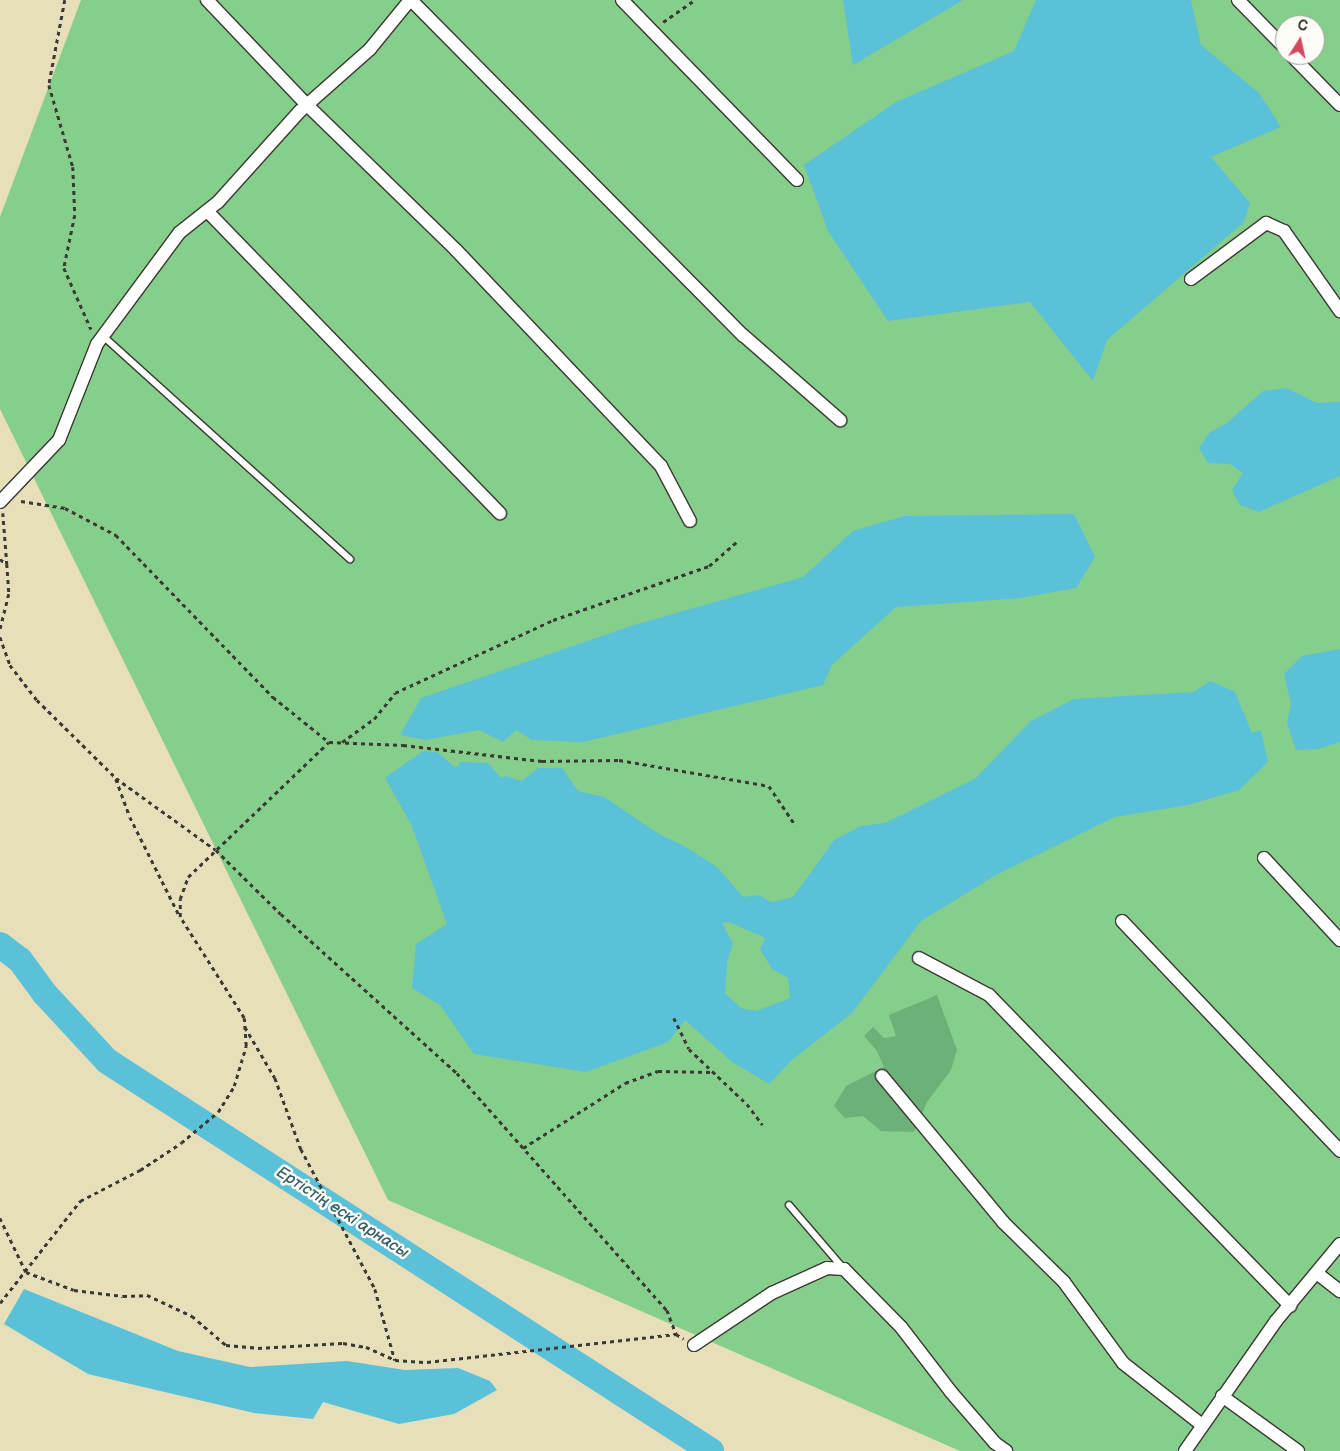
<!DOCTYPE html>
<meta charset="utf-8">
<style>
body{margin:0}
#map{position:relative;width:1340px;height:1451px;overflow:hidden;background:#e6dfba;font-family:"Balsamiq Sans",sans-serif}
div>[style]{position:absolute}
.green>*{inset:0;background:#85ce8b}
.forest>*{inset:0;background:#6cb177}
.water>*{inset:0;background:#5bc1d8}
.river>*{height:26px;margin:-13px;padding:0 13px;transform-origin:13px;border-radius:13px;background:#5bc1d8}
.path>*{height:2.5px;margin-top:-1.25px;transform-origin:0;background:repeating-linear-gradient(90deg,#3a3934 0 4px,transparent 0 8px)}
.roads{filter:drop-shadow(1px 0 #3a3934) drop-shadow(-1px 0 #3a3934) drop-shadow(0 1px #3a3934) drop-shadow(0 -1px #3a3934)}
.service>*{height:6px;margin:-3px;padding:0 3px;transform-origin:3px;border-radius:3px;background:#fff}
.minor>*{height:12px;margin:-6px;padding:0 6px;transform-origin:6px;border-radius:6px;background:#fff}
span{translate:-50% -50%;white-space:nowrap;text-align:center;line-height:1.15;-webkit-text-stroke:5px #fdfcf7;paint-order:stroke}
.water-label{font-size:16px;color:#355e67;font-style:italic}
.north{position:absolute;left:1275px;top:15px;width:50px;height:50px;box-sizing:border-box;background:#fdfcf7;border:1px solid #a3a29f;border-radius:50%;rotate:10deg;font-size:14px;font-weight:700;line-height:20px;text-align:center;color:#1c1c1c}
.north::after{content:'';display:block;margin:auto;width:18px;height:22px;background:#d1495b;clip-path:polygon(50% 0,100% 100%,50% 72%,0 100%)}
</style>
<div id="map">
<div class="green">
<i style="clip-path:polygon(evenodd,81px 0,1340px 0,1340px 1451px,960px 1451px,388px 1200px,0 409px,0 217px,81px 0,1285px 25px,1315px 25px,1315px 55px,1285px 55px,1285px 25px)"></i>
</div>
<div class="forest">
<i style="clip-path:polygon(937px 995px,957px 1050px,951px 1070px,927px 1102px,914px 1132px,881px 1131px,863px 1116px,845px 1118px,834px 1106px,846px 1086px,884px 1067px,877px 1051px,864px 1036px,873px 1027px,884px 1038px,896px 1036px,889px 1015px)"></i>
</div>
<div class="water">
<i style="clip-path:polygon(843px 0,963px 0,853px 65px)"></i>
<i style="clip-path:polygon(1036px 0,1191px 0,1201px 45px,1259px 93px,1281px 127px,1211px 157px,1250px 203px,1244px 222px,1107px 340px,1093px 381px,1030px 302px,888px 321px,828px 231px,804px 165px,896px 102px,1014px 51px)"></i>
<i style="clip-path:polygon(1287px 388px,1317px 403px,1340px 402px,1340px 476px,1259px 512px,1240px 505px,1232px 490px,1243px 473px,1230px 464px,1208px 463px,1199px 448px,1209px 433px,1227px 423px,1263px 391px)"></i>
<i style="clip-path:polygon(1074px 514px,1095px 557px,1076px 588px,1020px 598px,896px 607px,832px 665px,823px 685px,583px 742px,532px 740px,516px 730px,503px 742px,479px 730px,426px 740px,400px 735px,421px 698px,634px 625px,803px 577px,853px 531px,904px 516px)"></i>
<i style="clip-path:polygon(1340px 649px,1340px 742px,1318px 749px,1296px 750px,1287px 723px,1291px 704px,1284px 674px,1302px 656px)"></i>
<i style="clip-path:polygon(evenodd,1210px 681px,1235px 692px,1252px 733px,1261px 730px,1268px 762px,1239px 790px,1188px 805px,1115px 817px,996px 875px,921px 921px,852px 1013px,792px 1060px,769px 1084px,732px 1062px,685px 1020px,668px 1042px,586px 1072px,474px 1054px,440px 1005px,412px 988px,416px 944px,447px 924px,411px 824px,385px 778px,423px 751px,437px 752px,456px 768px,460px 762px,488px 763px,501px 778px,506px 776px,522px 781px,538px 768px,562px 768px,578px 791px,604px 797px,659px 834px,684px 846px,717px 867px,743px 897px,758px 895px,772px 902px,793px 897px,834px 840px,861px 826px,885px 823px,976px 778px,1031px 721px,1074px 699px,1194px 692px,1210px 681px,729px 922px,765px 938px,760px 949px,772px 969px,788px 978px,790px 998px,756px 1011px,741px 1008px,725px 993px,727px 962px,733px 944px,722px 923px,729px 922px)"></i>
<i style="clip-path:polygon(24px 1289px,178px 1351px,250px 1367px,347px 1361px,405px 1370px,458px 1368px,490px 1381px,497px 1390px,454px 1414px,399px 1424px,323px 1402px,313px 1419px,254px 1413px,88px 1374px,4px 1324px)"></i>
</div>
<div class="river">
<i style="left:0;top:945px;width:25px;rotate:37deg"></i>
<i style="left:20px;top:960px;width:42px;rotate:53.7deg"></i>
<i style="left:45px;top:994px;width:91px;rotate:47.2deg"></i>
<i style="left:107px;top:1061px;width:719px;rotate:32.85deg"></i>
</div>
<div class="path">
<i style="left:65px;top:0;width:86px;rotate:100.7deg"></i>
<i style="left:49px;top:85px;width:85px;rotate:73.7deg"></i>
<i style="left:73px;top:167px;width:48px;rotate:87.6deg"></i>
<i style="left:75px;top:215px;width:54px;rotate:101.7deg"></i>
<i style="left:64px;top:268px;width:67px;rotate:66.1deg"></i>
<i style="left:663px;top:22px;width:38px;rotate:-35deg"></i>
<i style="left:21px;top:501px;width:45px;rotate:9deg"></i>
<i style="left:65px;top:508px;width:58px;rotate:27.9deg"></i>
<i style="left:116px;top:535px;width:226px;rotate:45.9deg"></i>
<i style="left:273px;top:697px;width:72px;rotate:38.8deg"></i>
<i style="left:329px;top:742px;width:74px;rotate:2.3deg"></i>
<i style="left:403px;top:745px;width:140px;rotate:6.6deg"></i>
<i style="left:542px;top:761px;width:77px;rotate:-0.7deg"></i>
<i style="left:619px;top:760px;width:152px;rotate:9.8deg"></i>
<i style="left:769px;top:786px;width:48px;rotate:56deg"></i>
<i style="left:3px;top:513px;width:51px;rotate:85.5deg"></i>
<i style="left:0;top:559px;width:9px;rotate:36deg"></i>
<i style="left:7px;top:564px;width:30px;rotate:86deg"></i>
<i style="left:9px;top:594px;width:36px;rotate:104deg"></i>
<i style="left:0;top:637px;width:30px;rotate:70deg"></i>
<i style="left:10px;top:665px;width:44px;rotate:52.4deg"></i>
<i style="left:37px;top:700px;width:111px;rotate:44.6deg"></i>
<i style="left:116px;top:778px;width:123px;rotate:35.8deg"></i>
<i style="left:216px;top:850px;width:91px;rotate:44.6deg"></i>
<i style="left:281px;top:914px;width:237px;rotate:42.1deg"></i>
<i style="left:457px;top:1073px;width:317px;rotate:48.5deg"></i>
<i style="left:667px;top:1310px;width:26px;rotate:69deg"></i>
<i style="left:676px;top:1334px;width:9px;rotate:32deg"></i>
<i style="left:342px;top:742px;width:39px;rotate:-36deg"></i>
<i style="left:374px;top:719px;width:33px;rotate:-51deg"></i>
<i style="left:395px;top:693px;width:174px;rotate:-24.8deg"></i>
<i style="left:553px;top:620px;width:165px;rotate:-19.1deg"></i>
<i style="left:709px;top:566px;width:40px;rotate:-41deg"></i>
<i style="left:116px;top:779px;width:40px;rotate:69.8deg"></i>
<i style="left:130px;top:817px;width:112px;rotate:63.4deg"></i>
<i style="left:674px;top:1018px;width:34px;rotate:64deg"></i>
<i style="left:689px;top:1049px;width:80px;rotate:43.5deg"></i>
<i style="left:747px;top:1104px;width:26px;rotate:53deg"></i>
<i style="left:245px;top:1027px;width:59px;rotate:59.5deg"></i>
<i style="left:275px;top:1078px;width:76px;rotate:69.9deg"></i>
<i style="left:301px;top:1149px;width:158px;rotate:62.1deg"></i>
<i style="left:375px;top:1289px;width:74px;rotate:74.3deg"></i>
<i style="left:523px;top:1148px;width:121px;rotate:-32.5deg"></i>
<i style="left:625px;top:1083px;width:35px;rotate:-20deg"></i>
<i style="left:658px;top:1071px;width:53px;rotate:1.1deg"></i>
<i style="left:0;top:1218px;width:60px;rotate:64.3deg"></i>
<i style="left:26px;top:1272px;width:51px;rotate:20.6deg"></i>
<i style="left:74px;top:1290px;width:49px;rotate:7deg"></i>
<i style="left:123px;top:1296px;width:24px;rotate:-2deg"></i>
<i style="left:147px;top:1295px;width:50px;rotate:25deg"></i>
<i style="left:192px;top:1316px;width:45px;rotate:40.5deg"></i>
<i style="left:226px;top:1345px;width:32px;rotate:5deg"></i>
<i style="left:258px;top:1348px;width:85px;rotate:-3.4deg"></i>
<i style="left:343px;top:1343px;width:23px;rotate:10deg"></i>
<i style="left:366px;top:1347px;width:32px;rotate:24deg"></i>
<i style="left:395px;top:1360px;width:32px;rotate:4deg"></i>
<i style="left:427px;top:1362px;width:251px;rotate:-6.4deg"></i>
<i style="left:0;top:1303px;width:130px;rotate:-51.9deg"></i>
<i style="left:80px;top:1201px;width:68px;rotate:-27.3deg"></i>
<i style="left:140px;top:1170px;width:49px;rotate:-33.4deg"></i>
<i style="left:181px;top:1143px;width:48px;rotate:-40deg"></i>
<i style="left:218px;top:1112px;width:31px;rotate:-58deg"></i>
<i style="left:234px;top:1086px;width:42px;rotate:-73.3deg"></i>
<i style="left:246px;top:1046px;width:28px;rotate:-94deg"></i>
<i style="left:244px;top:1018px;width:120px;rotate:-122.4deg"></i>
<i style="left:180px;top:917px;width:18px;rotate:-90deg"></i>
<i style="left:180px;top:899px;width:23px;rotate:-70deg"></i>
<i style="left:188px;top:877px;width:195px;rotate:-43.8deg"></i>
</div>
<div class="roads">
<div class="service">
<i style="left:103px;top:336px;width:333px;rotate:42.1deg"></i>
<i style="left:789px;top:1205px;width:83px;rotate:49.4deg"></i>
</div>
<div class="minor">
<i style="left:207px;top:0;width:145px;rotate:46.4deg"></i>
<i style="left:307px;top:105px;width:208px;rotate:44.2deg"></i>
<i style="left:456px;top:250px;width:298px;rotate:46.5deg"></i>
<i style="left:661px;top:466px;width:62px;rotate:62.2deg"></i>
<i style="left:411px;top:0;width:473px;rotate:45.3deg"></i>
<i style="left:744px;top:336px;width:128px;rotate:41.2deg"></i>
<i style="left:622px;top:0;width:251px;rotate:45.8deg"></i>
<i style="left:1238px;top:0;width:67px;rotate:45.6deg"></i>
<i style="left:1291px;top:55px;width:70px;rotate:45.6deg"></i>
<i style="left:207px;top:211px;width:421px;rotate:45.9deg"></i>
<i style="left:1191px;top:279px;width:94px;rotate:-36.7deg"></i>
<i style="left:1266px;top:223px;width:20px;rotate:24deg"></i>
<i style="left:1284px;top:231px;width:98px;rotate:55deg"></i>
<i style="left:0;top:502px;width:86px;rotate:-46.4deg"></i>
<i style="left:59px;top:440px;width:103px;rotate:-68.4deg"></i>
<i style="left:97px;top:344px;width:138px;rotate:-53.5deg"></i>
<i style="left:179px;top:233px;width:50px;rotate:-38.5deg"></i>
<i style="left:218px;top:202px;width:122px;rotate:-48deg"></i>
<i style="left:300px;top:111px;width:94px;rotate:-41.5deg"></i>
<i style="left:370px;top:49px;width:63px;rotate:-50.8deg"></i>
<i style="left:1264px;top:858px;width:112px;rotate:47.2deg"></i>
<i style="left:1122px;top:921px;width:317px;rotate:46.5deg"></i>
<i style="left:919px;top:958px;width:79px;rotate:27.9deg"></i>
<i style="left:989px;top:995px;width:433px;rotate:45.9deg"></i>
<i style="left:882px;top:1076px;width:190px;rotate:50.3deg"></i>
<i style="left:1003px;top:1222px;width:86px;rotate:44.5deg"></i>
<i style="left:1064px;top:1282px;width:100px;rotate:53.9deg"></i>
<i style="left:1123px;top:1363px;width:100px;rotate:38.1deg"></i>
<i style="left:1318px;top:1274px;width:28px;rotate:38deg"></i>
<i style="left:694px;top:1345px;width:94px;rotate:-33.7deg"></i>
<i style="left:772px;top:1293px;width:60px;rotate:-24.4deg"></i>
<i style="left:827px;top:1268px;width:17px;rotate:3deg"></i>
<i style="left:844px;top:1269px;width:81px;rotate:45.5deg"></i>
<i style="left:901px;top:1327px;width:82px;rotate:52.4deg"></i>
<i style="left:951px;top:1392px;width:67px;rotate:49.2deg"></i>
<i style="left:995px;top:1443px;width:14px;rotate:36deg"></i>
<i style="left:1222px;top:1396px;width:94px;rotate:35.9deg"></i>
<i style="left:1185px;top:1451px;width:159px;rotate:-55deg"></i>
<i style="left:1276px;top:1321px;width:100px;rotate:-50.3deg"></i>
</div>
</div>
<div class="water-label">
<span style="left:342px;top:1213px;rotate:33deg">Ертістің ескі арнасы</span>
</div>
<div class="north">С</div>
</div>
